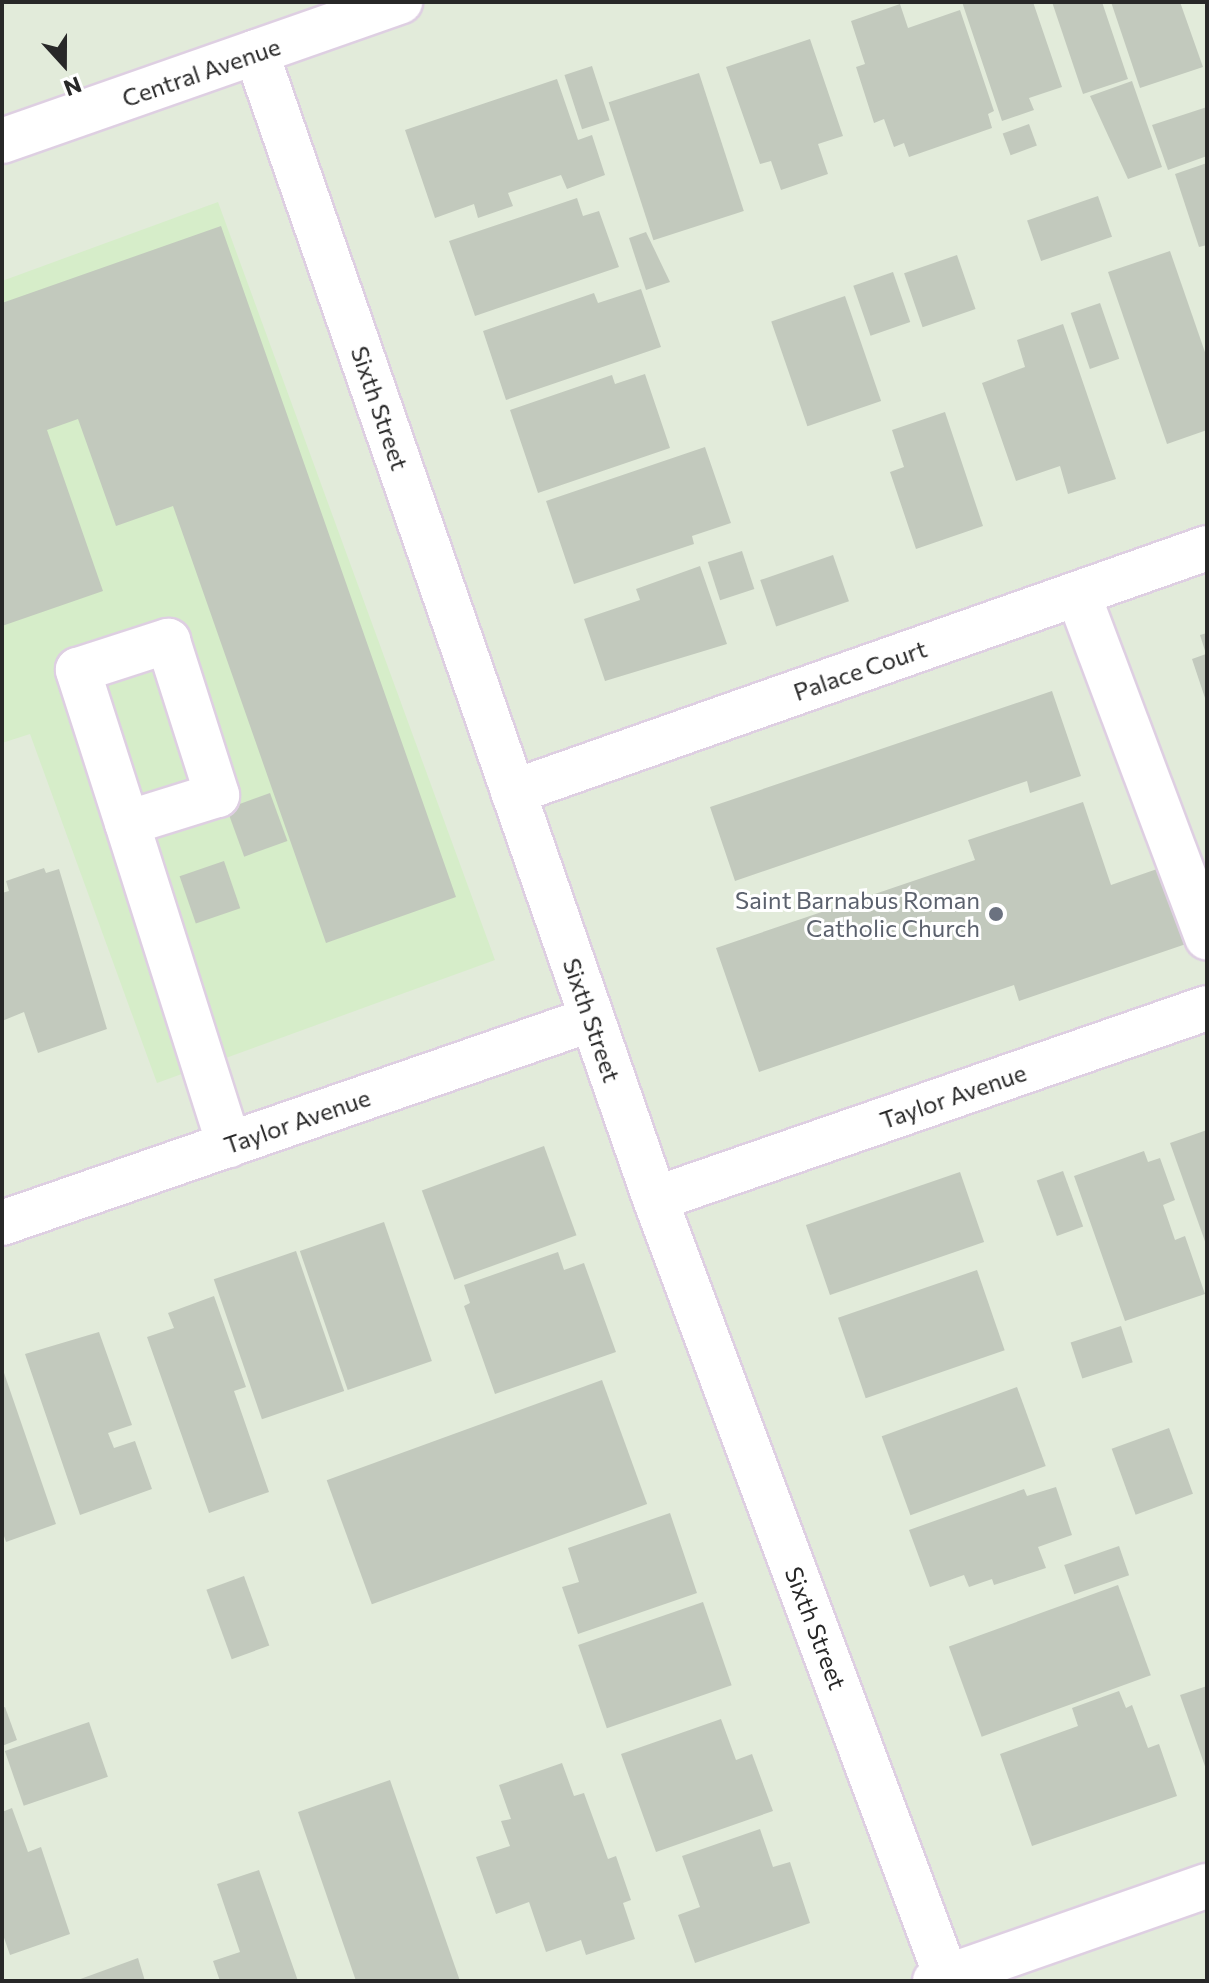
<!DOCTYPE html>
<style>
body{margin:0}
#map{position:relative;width:1209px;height:1983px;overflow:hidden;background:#e2ebda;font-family:Commissioner,sans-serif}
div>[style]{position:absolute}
.education>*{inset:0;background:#d6edc9}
.building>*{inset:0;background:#c2c9bd;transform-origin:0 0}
.roads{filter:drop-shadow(2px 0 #decfe2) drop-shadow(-2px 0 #decfe2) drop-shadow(0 2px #decfe2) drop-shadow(0 -2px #decfe2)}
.minor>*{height:44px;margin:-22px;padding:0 22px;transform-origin:22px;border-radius:22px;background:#fff}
.dots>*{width:22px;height:22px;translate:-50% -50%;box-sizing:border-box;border:4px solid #fff;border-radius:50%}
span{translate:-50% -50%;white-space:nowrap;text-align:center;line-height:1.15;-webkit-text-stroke:6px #fff;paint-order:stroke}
.street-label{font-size:24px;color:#282828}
.worship-label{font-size:24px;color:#5b616d}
.right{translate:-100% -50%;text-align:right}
.frame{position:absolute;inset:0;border:4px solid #282828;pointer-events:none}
.north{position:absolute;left:24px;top:24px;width:80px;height:80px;-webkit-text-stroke:6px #fff;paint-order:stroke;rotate:159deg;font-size:22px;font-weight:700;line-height:32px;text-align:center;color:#282828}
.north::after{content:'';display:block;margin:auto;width:28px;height:36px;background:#282828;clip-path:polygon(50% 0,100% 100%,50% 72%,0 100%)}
</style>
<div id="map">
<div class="education">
<i style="clip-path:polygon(218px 202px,495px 960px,157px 1083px,30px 734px,2px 743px,2px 281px)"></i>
</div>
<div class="building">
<i style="clip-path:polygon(962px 2px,1033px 2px,1062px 87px,1029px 98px,1034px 110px,1002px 121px)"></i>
<i style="clip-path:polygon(1052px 2px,1102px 2px,1128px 79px,1083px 94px)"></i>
<i style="clip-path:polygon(1111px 2px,1180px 2px,1203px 67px,1140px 88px)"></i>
<i style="clip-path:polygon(900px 4px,908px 28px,960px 10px,994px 111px,988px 114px,992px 128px,909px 157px,904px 143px,894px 147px,884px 119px,874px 123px,856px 67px,865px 64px,851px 21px)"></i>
<i style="clip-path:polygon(810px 39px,843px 136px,818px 144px,828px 174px,781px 190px,771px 161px,760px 164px,726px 67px)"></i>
<i style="left:592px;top:66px;width:57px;height:29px;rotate:72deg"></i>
<i style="left:699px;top:73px;width:145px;height:95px;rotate:72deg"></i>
<i style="clip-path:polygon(557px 79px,578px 140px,592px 135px,605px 175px,567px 189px,561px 175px,508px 193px,513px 206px,478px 218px,474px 204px,435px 218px,405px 130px)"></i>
<i style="clip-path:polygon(1132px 81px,1162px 167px,1128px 179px,1090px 96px)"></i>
<i style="clip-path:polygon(1207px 107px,1207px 156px,1168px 170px,1152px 125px)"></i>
<i style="left:1029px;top:124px;width:23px;height:28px;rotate:70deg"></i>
<i style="clip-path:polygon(1207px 163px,1207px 245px,1199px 247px,1175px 174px)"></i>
<i style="left:1098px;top:196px;width:43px;height:75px;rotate:71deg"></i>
<i style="clip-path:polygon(577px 198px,583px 216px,599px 211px,619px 267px,475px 316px,449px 241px)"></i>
<i style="clip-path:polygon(221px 226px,456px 897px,326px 943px,173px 506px,116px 526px,78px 419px,47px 430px,103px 591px,2px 626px,2px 303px)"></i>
<i style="clip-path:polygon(646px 232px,670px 282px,646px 290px,629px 238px)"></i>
<i style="clip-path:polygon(1170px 251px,1207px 358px,1207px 430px,1167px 444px,1108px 272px)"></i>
<i style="left:957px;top:255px;width:57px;height:56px;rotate:71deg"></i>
<i style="left:893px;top:272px;width:53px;height:42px;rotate:71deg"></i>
<i style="clip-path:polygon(641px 289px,661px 347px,506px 400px,483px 331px,594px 293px,598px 303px)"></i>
<i style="left:845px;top:296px;width:111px;height:78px;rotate:71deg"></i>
<i style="left:1100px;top:303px;width:59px;height:31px;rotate:71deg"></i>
<i style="clip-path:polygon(1063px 324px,1116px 479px,1068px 494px,1060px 466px,1016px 481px,982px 383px,1025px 367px,1017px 340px)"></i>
<i style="clip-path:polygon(645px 374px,670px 448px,538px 493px,510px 410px,612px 375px,615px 384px)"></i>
<i style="clip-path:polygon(945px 412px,983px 526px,916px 549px,890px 472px,904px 467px,892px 430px)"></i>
<i style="clip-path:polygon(705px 447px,731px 523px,692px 536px,694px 544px,574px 584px,546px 501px)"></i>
<i style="left:742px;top:551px;width:40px;height:36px;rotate:72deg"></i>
<i style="left:833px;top:555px;width:49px;height:77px;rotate:71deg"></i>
<i style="clip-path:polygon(700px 566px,727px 644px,605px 681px,584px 619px,640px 600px,636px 589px)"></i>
<i style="clip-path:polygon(1207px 633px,1207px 701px,1206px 701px,1192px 659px,1206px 654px,1200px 635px)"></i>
<i style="clip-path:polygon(1052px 691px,1081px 776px,1030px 793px,1027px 781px,735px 881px,710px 807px)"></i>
<i style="left:270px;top:793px;width:51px;height:46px;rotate:70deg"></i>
<i style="clip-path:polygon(1083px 802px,1111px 885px,1160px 868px,1186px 944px,1019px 1001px,1014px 985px,759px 1072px,716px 948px,975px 860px,968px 840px)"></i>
<i style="left:224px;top:861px;width:50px;height:47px;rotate:71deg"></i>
<i style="clip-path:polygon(44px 868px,46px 873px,59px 869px,107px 1029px,38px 1053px,24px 1012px,2px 1021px,2px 893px,9px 891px,6px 881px)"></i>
<i style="clip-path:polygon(1207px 1130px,1207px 1247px,1170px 1143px)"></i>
<i style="left:544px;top:1146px;width:95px;height:130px;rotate:70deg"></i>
<i style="clip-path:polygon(1144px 1151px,1148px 1162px,1160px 1158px,1175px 1200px,1163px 1205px,1175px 1240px,1185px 1236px,1205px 1294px,1125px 1321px,1074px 1176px)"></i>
<i style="left:1063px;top:1171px;width:59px;height:28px;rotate:70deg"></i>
<i style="left:960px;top:1172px;width:74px;height:163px;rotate:71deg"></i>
<i style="left:384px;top:1222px;width:147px;height:89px;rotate:71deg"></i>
<i style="left:296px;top:1251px;width:148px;height:87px;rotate:71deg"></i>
<i style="clip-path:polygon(558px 1252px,564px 1270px,584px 1263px,616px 1352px,495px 1394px,464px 1306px,470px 1303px,464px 1285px)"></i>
<i style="left:977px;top:1270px;width:85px;height:147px;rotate:71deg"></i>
<i style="clip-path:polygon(214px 1296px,246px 1387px,234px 1391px,269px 1492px,209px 1513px,147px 1337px,174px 1328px,168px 1313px)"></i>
<i style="left:1121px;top:1326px;width:38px;height:53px;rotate:72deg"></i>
<i style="clip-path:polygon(99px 1332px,132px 1425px,108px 1433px,114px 1448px,135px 1441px,152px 1489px,80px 1515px,25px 1354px)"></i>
<i style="clip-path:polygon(2px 1367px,56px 1524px,6px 1542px,2px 1530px)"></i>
<i style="left:602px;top:1380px;width:132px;height:293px;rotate:70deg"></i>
<i style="left:1017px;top:1387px;width:84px;height:144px;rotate:70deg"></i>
<i style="left:1169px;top:1428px;width:70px;height:61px;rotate:70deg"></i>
<i style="clip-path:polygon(1056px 1487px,1072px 1535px,1038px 1547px,1046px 1568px,994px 1585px,992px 1579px,969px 1587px,964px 1575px,930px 1587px,909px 1530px,1024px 1489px,1027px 1496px)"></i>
<i style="clip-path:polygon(670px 1513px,697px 1593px,578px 1634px,562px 1587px,579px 1582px,568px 1548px)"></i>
<i style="left:1119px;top:1546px;width:31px;height:58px;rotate:71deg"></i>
<i style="left:244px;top:1576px;width:74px;height:40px;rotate:70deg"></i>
<i style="left:1118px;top:1585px;width:96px;height:180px;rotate:70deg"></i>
<i style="left:703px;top:1602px;width:88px;height:132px;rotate:71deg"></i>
<i style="clip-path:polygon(1207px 1686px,1207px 1772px,1180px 1695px)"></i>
<i style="clip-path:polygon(1119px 1691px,1126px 1708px,1132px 1705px,1148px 1748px,1159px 1744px,1177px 1796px,1032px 1846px,1000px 1754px,1078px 1726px,1072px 1708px)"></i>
<i style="clip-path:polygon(5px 1707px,17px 1740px,2px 1746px,2px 1708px)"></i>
<i style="clip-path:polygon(721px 1719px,736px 1760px,752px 1754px,773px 1811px,656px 1852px,621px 1754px)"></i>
<i style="left:89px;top:1722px;width:58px;height:89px;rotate:71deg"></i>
<i style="clip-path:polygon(562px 1763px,574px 1796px,584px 1793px,608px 1859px,616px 1856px,631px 1900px,623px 1903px,635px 1939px,586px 1955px,581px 1940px,546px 1952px,529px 1902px,496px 1914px,476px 1857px,510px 1846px,501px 1821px,511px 1819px,499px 1785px)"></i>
<i style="clip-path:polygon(390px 1780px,460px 1981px,356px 1981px,298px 1812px)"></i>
<i style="clip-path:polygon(12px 1808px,28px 1852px,41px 1847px,70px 1934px,10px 1955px,2px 1932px,2px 1812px)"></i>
<i style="clip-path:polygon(760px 1829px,773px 1867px,790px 1862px,810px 1923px,695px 1963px,678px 1915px,700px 1907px,682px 1856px)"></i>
<i style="clip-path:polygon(259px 1870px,298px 1981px,220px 1981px,213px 1961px,240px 1952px,217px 1884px)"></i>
<i style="clip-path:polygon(138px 1958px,145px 1981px,75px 1981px)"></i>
</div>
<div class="roads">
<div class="minor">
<i style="left:256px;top:52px;width:1214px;rotate:70.82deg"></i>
<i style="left:655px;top:1199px;width:835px;rotate:69.46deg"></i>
<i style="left:2px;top:141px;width:422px;rotate:-19.3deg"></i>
<i style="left:1078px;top:594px;width:367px;rotate:69.4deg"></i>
<i style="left:513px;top:792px;width:736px;rotate:-19.37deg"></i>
<i style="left:127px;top:823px;width:161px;rotate:-107.8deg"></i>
<i style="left:78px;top:670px;width:95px;rotate:-17.9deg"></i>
<i style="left:168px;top:641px;width:162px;rotate:72.3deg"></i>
<i style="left:217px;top:795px;width:94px;rotate:162.7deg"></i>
<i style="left:127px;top:823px;width:338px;rotate:72.4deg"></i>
<i style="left:655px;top:1199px;width:584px;rotate:-19.09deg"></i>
<i style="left:2px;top:1223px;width:624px;rotate:-19.07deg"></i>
<i style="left:935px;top:1981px;width:288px;rotate:-19.3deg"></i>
</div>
</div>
<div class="dots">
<i style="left:996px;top:914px;background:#6b7280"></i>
</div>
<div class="street-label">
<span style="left:201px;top:72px;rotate:-19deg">Central Avenue</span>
<span style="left:380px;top:408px;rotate:71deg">Sixth Street</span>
<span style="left:860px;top:670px;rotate:-19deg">Palace Court</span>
<span style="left:592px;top:1020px;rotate:71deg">Sixth Street</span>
<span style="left:953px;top:1096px;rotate:-19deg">Taylor Avenue</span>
<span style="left:297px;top:1121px;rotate:-19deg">Taylor Avenue</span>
<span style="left:816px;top:1628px;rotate:69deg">Sixth Street</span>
</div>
<div class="worship-label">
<span class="right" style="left:980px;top:914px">Saint Barnabus Roman<br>Catholic Church</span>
</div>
<div class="frame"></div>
<div class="north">N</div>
</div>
